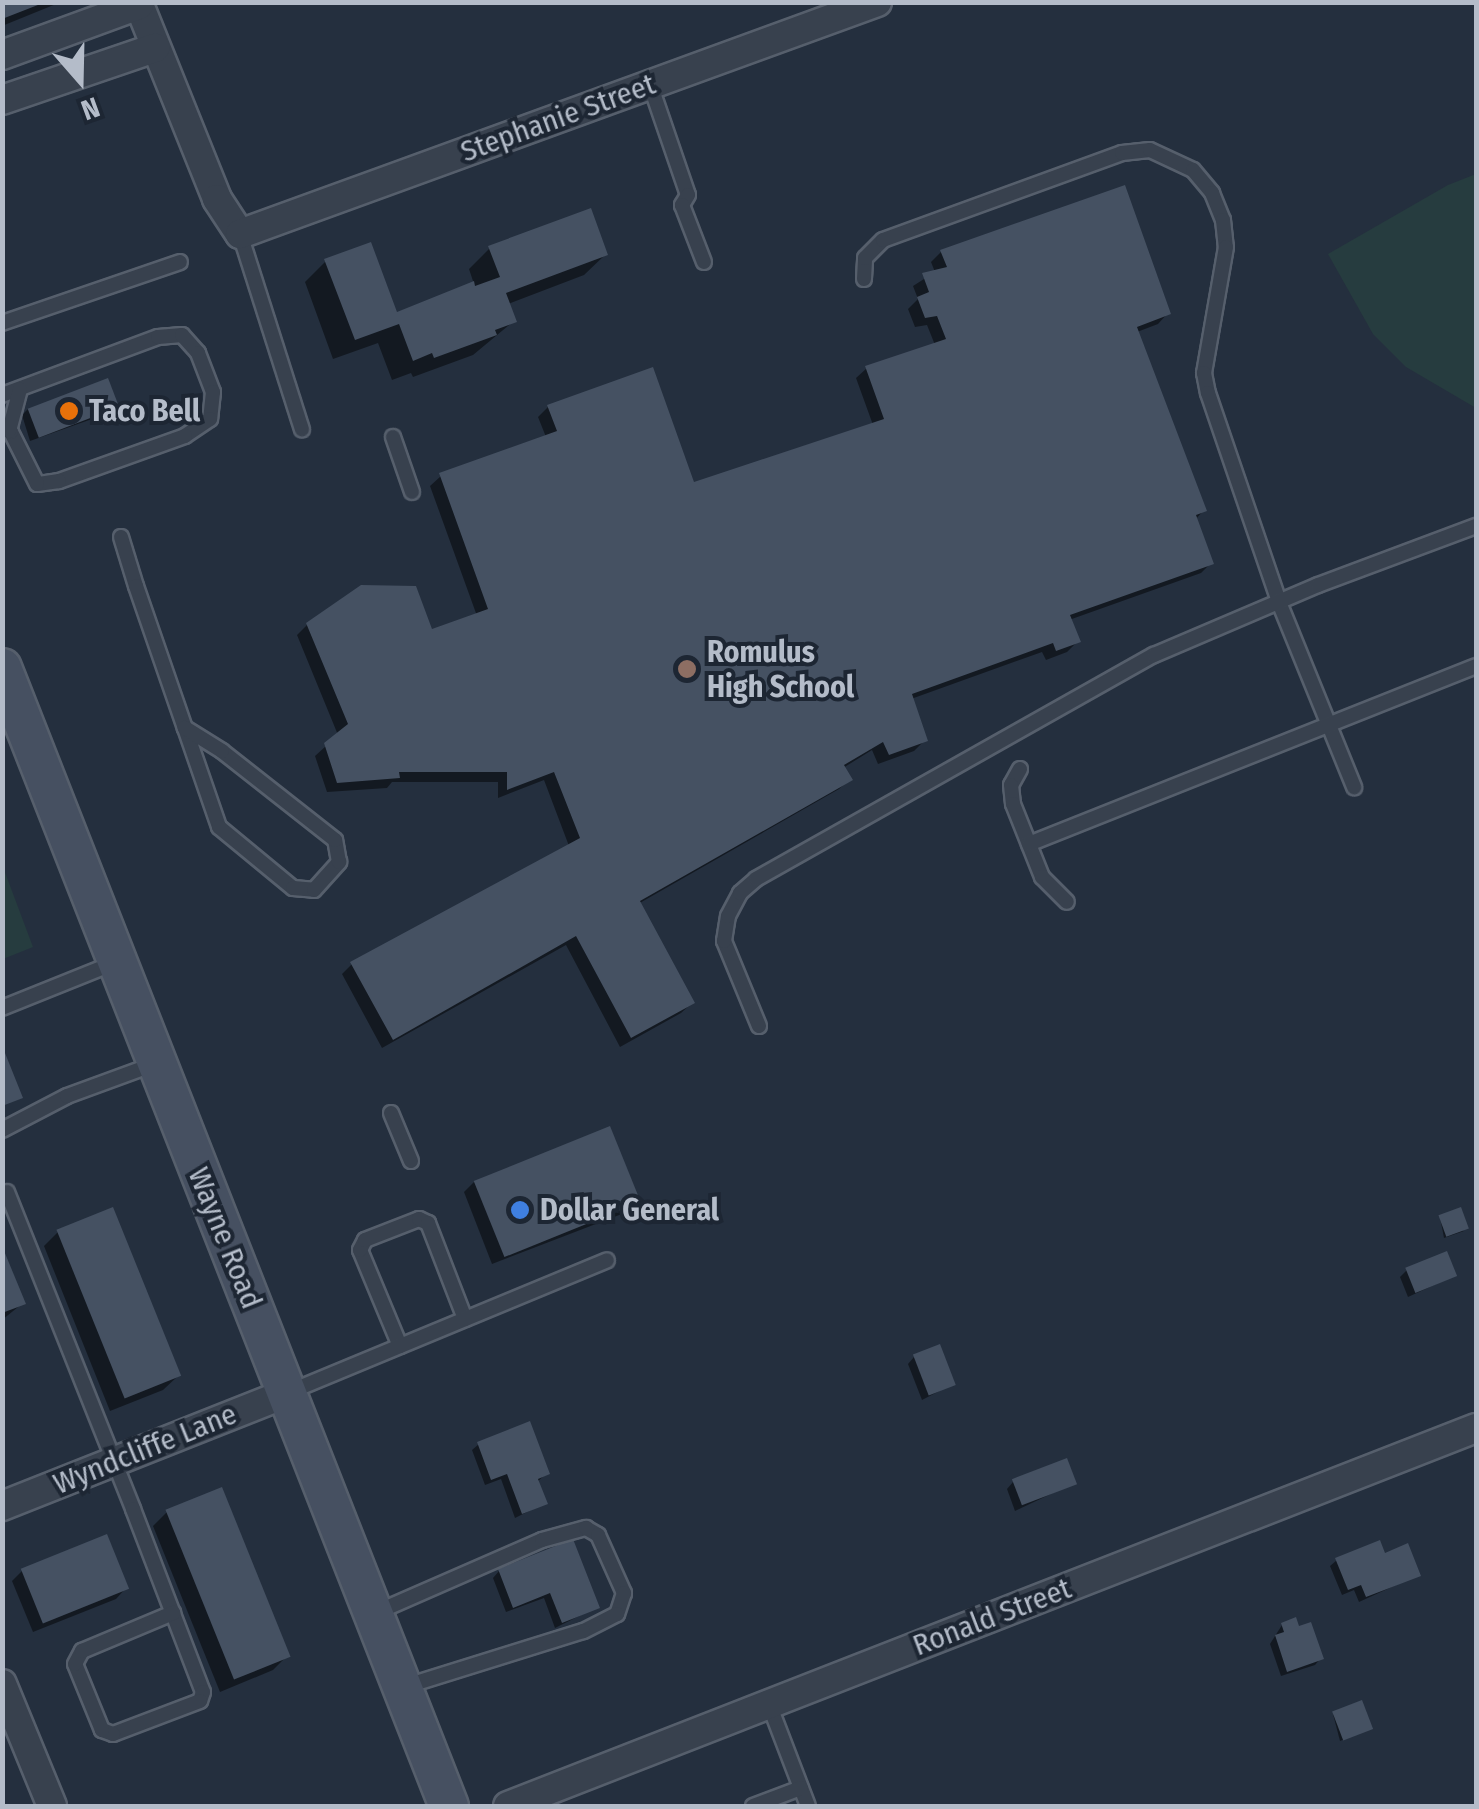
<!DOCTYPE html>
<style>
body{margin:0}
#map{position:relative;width:1479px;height:1809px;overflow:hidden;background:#242f3e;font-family:"Fira Sans Condensed",sans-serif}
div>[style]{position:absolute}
.green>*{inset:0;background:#263c3f}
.shadow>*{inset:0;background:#0007}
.building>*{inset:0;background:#455162;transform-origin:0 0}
.roads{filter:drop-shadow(2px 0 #565f6c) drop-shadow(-2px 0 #565f6c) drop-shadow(0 2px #565f6c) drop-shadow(0 -2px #565f6c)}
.lane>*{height:14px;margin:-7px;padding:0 7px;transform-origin:7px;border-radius:7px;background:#38414e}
.street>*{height:28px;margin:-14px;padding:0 14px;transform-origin:14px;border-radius:14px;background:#38414e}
.secondary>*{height:38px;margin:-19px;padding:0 19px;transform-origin:19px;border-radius:19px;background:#465061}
.dots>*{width:28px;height:28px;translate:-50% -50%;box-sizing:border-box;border:5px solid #1d2633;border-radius:50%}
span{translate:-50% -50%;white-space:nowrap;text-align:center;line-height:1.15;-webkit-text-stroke:8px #1d2633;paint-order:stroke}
.street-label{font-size:30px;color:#b4bcc9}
.poi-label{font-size:30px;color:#b4bcc9;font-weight:700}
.left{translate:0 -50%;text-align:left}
.frame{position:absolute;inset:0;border:5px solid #b4bcc9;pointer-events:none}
.north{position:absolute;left:30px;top:30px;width:100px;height:100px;-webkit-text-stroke:8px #1d2633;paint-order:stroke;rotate:160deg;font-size:28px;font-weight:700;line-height:40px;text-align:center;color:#b4bcc9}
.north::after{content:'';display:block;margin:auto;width:35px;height:45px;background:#b4bcc9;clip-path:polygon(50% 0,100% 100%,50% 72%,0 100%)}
</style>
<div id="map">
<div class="green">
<i style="clip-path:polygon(1476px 174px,1476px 408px,1406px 367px,1373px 334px,1328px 254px,1448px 185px)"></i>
<i style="clip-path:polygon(3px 867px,33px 947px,3px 959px,2px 959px)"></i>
</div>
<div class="shadow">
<i style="clip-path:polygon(2px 2px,61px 2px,2px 26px)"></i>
<i style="clip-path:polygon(490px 248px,606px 254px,584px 275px,508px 304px,514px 321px,473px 355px,413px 377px,411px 373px,392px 380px,378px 343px,333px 359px,305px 282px,326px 261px,396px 316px,474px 284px,469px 269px)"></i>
<i style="clip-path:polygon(941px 252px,1168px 313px,1158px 324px,1137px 332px,1204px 510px,1195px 520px,1211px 563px,1201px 573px,1069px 620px,1078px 641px,1067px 652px,1046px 660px,1042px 652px,911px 699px,925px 740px,914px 751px,878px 764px,872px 750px,843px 768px,850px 779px,839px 789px,638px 904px,692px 1003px,681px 1013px,620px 1047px,566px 945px,382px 1048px,342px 974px,352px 964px,569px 846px,544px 780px,498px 798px,498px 782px,392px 782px,387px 788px,327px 792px,315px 756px,338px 735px,297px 635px,307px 625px,430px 632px,477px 616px,430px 486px,441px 476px,546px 437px,538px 417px,548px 407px,692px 485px,873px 425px,856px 378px,867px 368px,935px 345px,927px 325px,915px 327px,908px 309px,918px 299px,913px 286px,935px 272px,931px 262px)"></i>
<i style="clip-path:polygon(116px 407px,109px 413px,30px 441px,22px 415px,28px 409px)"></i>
<i style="clip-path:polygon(474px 1182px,637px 1202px,627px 1212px,492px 1264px,464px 1192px)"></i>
<i style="clip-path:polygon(1440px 1217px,1464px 1231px,1444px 1238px)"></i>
<i style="clip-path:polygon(58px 1232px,178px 1376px,163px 1390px,110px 1411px,44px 1246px)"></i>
<i style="clip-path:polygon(2px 1253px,23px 1303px,2px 1320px)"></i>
<i style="clip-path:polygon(1407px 1270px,1454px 1276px,1408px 1297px,1400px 1277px)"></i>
<i style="clip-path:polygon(914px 1357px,953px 1384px,922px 1400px,908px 1364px)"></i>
<i style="clip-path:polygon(479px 1444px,547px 1473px,537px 1482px,545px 1503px,515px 1518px,501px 1479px,485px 1485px,472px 1450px)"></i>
<i style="clip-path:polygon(1013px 1482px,1074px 1483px,1015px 1511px,1007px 1489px)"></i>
<i style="clip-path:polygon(167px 1512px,287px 1656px,273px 1670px,220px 1692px,153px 1526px)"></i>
<i style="clip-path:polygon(1383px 1556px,1418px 1575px,1359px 1602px,1354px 1590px,1342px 1595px,1330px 1566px,1337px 1560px)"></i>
<i style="clip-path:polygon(22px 1571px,126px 1588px,116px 1599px,33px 1632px,12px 1581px)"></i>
<i style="clip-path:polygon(499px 1571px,597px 1607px,555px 1628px,544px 1598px,506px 1612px,493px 1578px)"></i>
<i style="clip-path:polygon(1282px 1625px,1321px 1658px,1315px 1665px,1281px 1676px,1270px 1644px)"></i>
<i style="clip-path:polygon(1333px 1714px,1368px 1730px,1340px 1741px)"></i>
</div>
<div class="building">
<i style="clip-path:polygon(2px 2px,43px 2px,43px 3px,2px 19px)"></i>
<i style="clip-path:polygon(1125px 185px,1171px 314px,1137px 327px,1207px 511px,1196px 515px,1214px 564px,1070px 615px,1081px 642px,1056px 651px,1053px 643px,912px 694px,928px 741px,889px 755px,883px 742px,844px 765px,853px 780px,640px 901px,695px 1003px,631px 1038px,576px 936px,393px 1040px,350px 962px,580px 838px,554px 772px,507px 790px,507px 772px,399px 772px,400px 778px,337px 783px,324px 743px,348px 724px,306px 623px,361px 585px,416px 586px,432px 629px,488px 609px,439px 473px,557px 431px,547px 405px,653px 367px,694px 482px,884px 419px,865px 366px,946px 339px,937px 316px,925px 318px,917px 297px,929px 292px,922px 273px,947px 267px,940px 250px)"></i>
<i style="clip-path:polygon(591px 208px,608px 255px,506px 293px,517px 322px,495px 330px,497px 335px,434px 358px,432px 353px,413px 361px,399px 324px,355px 340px,324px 259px,371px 242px,397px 312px,474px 281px,475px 286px,500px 277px,488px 246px)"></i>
<i style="left:108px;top:378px;width:31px;height:86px;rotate:69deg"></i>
<i style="clip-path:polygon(5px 1053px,23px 1098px,2px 1106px,2px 1054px)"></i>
<i style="left:610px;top:1126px;width:82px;height:147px;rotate:68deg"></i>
<i style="left:113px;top:1207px;width:182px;height:61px;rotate:68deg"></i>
<i style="left:1461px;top:1207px;width:23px;height:24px;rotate:70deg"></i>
<i style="clip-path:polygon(2px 1246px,26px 1304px,2px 1313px)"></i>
<i style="left:1447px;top:1251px;width:27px;height:45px;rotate:68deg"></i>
<i style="left:940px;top:1344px;width:44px;height:29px;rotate:69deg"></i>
<i style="clip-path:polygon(530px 1421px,550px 1474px,538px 1479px,548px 1504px,522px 1514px,507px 1474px,491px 1480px,477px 1442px)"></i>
<i style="left:1067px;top:1458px;width:28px;height:59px;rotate:69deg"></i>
<i style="left:222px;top:1487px;width:183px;height:61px;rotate:68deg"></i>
<i style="left:107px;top:1534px;width:59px;height:93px;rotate:68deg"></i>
<i style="clip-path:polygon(573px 1539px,600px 1608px,562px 1623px,550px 1593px,513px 1608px,498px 1569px)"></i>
<i style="clip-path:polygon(1380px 1540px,1385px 1553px,1408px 1543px,1421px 1576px,1366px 1597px,1361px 1585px,1348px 1590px,1335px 1558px)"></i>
<i style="clip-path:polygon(1296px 1617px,1299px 1626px,1311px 1622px,1324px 1659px,1287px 1672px,1275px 1635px,1284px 1632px,1281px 1623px)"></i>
<i style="left:1362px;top:1700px;width:31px;height:32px;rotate:69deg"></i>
</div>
<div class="roads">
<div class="lane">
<i style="left:650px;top:84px;width:117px;rotate:71.1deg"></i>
<i style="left:688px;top:195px;width:12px;rotate:121deg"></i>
<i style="left:682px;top:205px;width:61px;rotate:68.9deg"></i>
<i style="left:240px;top:234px;width:205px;rotate:72.4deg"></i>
<i style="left:864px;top:279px;width:21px;rotate:-87deg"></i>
<i style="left:865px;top:258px;width:25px;rotate:-45deg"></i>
<i style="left:883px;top:240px;width:254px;rotate:-20deg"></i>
<i style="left:1122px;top:153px;width:28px;rotate:-6deg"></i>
<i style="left:1150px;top:150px;width:47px;rotate:24.9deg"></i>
<i style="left:1193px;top:170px;width:30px;rotate:50deg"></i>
<i style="left:1212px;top:193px;width:29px;rotate:68deg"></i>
<i style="left:1223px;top:220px;width:27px;rotate:84deg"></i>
<i style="left:1226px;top:247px;width:128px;rotate:99.9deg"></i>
<i style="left:1204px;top:373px;width:20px;rotate:79deg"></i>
<i style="left:1208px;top:393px;width:221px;rotate:71.2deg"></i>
<i style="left:1279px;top:602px;width:200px;rotate:67.9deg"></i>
<i style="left:2px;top:323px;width:188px;rotate:-18.9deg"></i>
<i style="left:2px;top:395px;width:166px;rotate:-20.4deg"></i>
<i style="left:158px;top:337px;width:24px;rotate:-5deg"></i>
<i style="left:182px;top:335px;width:24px;rotate:48deg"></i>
<i style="left:198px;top:353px;width:42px;rotate:69deg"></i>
<i style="left:213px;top:392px;width:27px;rotate:96deg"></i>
<i style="left:210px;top:419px;width:30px;rotate:146deg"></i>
<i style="left:185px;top:436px;width:134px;rotate:160.3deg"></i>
<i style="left:59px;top:481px;width:22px;rotate:172deg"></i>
<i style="left:37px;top:484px;width:58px;rotate:-116.6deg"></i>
<i style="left:11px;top:432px;width:10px;rotate:-151deg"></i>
<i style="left:9px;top:431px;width:43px;rotate:-75.3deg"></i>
<i style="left:393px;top:437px;width:58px;rotate:70.9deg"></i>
<i style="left:121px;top:537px;width:51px;rotate:73deg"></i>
<i style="left:136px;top:586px;width:150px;rotate:71deg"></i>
<i style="left:185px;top:728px;width:105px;rotate:71deg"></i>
<i style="left:219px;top:827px;width:96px;rotate:39.5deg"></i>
<i style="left:293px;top:888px;width:21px;rotate:5deg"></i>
<i style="left:314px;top:890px;width:38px;rotate:-48deg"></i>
<i style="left:339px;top:862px;width:22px;rotate:-100deg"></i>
<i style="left:335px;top:840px;width:144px;rotate:-141.8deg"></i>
<i style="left:222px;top:751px;width:44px;rotate:-148.1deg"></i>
<i style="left:1020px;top:769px;width:18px;rotate:119deg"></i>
<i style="left:1011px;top:785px;width:19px;rotate:84deg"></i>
<i style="left:1013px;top:804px;width:79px;rotate:68.3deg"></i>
<i style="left:1042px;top:877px;width:35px;rotate:45deg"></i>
<i style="left:1029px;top:844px;width:481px;rotate:-21.7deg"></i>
<i style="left:2px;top:1008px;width:121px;rotate:-21.9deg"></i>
<i style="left:759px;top:1026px;width:92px;rotate:-112.4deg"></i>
<i style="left:724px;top:941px;width:25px;rotate:-81deg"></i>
<i style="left:728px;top:916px;width:26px;rotate:-62deg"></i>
<i style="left:740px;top:893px;width:21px;rotate:-41deg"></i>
<i style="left:756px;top:879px;width:457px;rotate:-29.4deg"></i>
<i style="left:1154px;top:655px;width:178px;rotate:-23.1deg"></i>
<i style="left:1318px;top:585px;width:169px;rotate:-20.5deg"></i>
<i style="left:391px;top:1113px;width:52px;rotate:67.4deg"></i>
<i style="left:2px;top:1130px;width:73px;rotate:-27.6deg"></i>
<i style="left:67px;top:1096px;width:96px;rotate:-20.1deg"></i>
<i style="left:7px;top:1192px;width:341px;rotate:68.3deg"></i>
<i style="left:133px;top:1509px;width:196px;rotate:69.1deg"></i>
<i style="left:203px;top:1692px;width:9px;rotate:108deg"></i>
<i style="left:200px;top:1701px;width:93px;rotate:159.2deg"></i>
<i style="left:113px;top:1734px;width:12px;rotate:-160deg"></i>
<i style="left:102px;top:1730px;width:71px;rotate:-112.2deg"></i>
<i style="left:75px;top:1664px;width:15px;rotate:-62deg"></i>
<i style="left:82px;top:1651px;width:99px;rotate:-22.7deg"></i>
<i style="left:400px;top:1346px;width:104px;rotate:-112.6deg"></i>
<i style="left:360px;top:1250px;width:11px;rotate:-63deg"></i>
<i style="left:365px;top:1240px;width:58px;rotate:-21.3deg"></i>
<i style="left:419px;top:1219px;width:10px;rotate:24deg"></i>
<i style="left:428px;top:1223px;width:103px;rotate:68.9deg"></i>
<i style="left:289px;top:1392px;width:344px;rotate:-22.5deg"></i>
<i style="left:375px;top:1613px;width:182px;rotate:-23.6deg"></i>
<i style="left:542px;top:1540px;width:46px;rotate:-15.3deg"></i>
<i style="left:586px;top:1528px;width:14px;rotate:30deg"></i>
<i style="left:598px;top:1535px;width:64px;rotate:65.9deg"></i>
<i style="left:624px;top:1593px;width:22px;rotate:108deg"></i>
<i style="left:617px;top:1614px;width:38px;rotate:153deg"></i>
<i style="left:583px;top:1631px;width:189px;rotate:162.7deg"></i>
<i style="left:769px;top:1704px;width:109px;rotate:69.1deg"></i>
<i style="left:753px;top:1806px;width:51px;rotate:-20.6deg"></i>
</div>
<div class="street">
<i style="left:138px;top:2px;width:212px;rotate:68.1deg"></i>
<i style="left:217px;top:199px;width:42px;rotate:56.7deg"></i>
<i style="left:240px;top:234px;width:678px;rotate:-20.01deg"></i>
<i style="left:2px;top:55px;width:146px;rotate:-20.1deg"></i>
<i style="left:2px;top:100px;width:162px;rotate:-18.8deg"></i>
<i style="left:2px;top:1506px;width:307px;rotate:-21.6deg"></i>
<i style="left:2px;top:1684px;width:132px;rotate:67.7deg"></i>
<i style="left:508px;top:1806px;width:1039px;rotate:-21.33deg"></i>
</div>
<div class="secondary">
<i style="left:2px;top:668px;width:1223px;rotate:68.56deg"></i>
</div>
</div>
<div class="dots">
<i style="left:69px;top:411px;background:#e8710a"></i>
<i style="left:687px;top:669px;background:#8d6e63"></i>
<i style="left:520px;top:1210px;background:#3f7fe0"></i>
</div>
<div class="street-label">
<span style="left:558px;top:118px;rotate:-20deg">Stephanie Street</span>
<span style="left:225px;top:1238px;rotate:68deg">Wayne Road</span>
<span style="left:145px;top:1449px;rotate:-22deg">Wyndcliffe Lane</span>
<span style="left:992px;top:1617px;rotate:-21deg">Ronald Street</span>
</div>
<div class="poi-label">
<span class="left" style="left:89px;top:411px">Taco Bell</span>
<span class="left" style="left:707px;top:669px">Romulus<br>High School</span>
<span class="left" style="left:540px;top:1210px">Dollar General</span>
</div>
<div class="frame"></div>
<div class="north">N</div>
</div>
